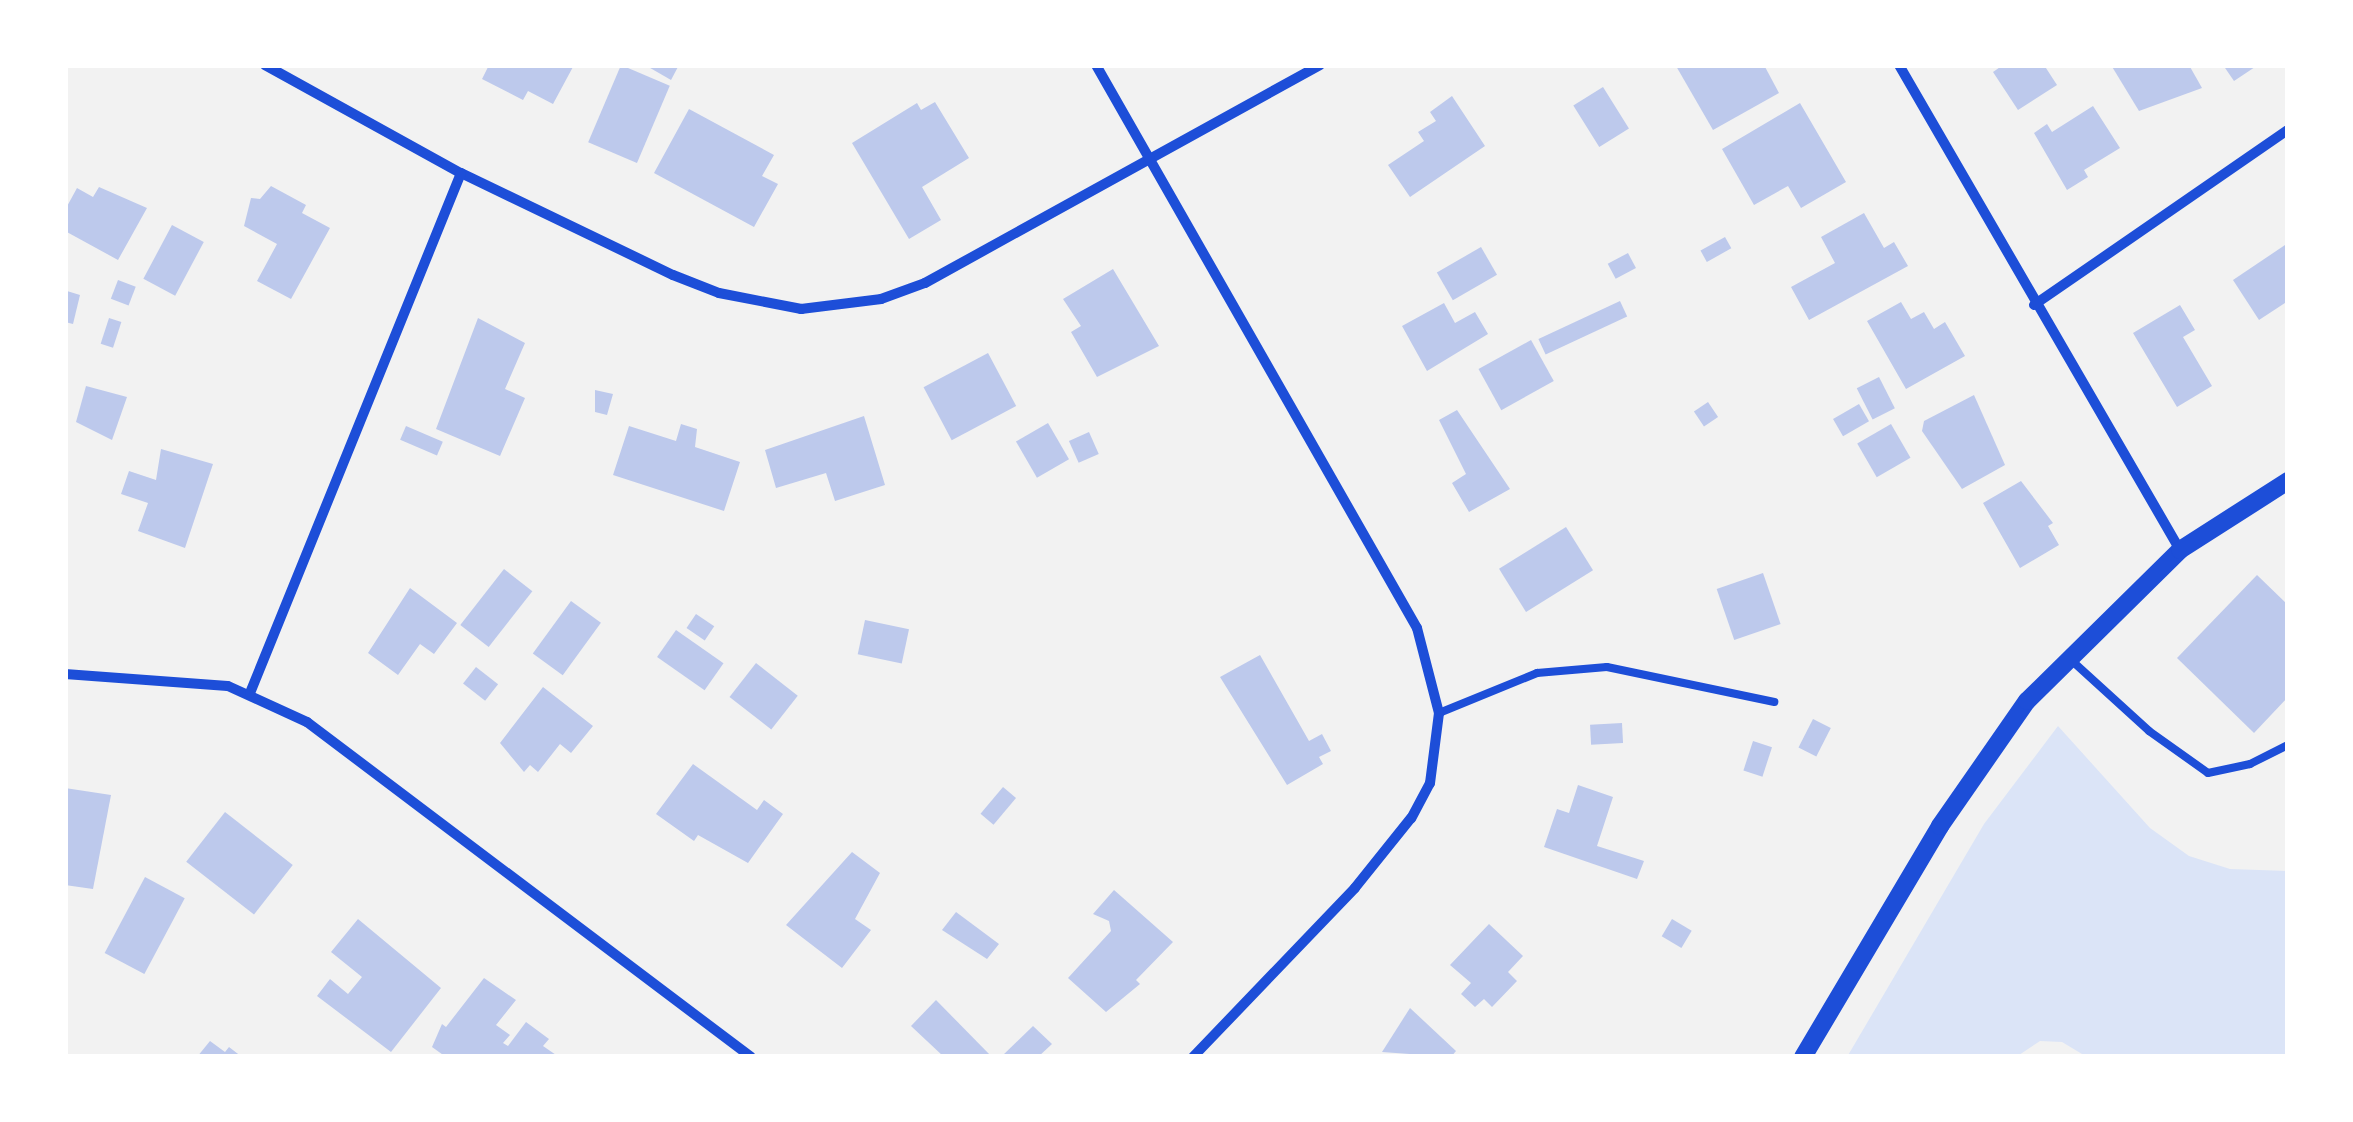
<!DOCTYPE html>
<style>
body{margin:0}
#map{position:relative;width:2353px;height:1122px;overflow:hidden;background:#f2f2f2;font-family:Karla,sans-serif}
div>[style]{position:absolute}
.green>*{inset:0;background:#dbe4f7}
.building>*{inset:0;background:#bdc9ec;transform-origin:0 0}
.service>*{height:8px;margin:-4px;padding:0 4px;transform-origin:4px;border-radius:4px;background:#1d4ed8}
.minor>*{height:10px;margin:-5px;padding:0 5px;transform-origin:5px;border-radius:5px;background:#1d4ed8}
.tertiary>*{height:18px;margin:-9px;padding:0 9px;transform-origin:9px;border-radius:9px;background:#1d4ed8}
span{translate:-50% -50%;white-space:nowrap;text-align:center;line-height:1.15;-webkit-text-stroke:8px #fff;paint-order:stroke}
.frame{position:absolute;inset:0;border:68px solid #fff;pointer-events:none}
</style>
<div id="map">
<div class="green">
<i style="clip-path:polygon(2058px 726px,2150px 828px,2189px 856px,2230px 869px,2288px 871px,2288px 1057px,2087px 1057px,2062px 1042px,2040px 1041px,2016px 1057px,1847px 1057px,1984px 824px)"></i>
</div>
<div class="building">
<i style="clip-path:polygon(489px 65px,574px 65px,553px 104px,528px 91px,523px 100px,482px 79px)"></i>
<i style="left:621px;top:65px;width:53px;height:84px;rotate:23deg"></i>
<i style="clip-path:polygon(645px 65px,679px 65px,671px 80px)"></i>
<i style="clip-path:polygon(1764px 65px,1779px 93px,1713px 130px,1676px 66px)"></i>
<i style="clip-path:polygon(2003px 65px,2044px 65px,2057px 85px,2018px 110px,1993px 72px)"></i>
<i style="clip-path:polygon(2111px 65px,2189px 65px,2202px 88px,2139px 111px)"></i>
<i style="clip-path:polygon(2223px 65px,2258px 65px,2234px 81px)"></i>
<i style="left:1603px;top:87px;width:49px;height:35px;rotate:58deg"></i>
<i style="clip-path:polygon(1452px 96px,1485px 146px,1410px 197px,1388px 165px,1424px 141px,1418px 132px,1436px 121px,1430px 112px)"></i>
<i style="clip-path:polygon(935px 102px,969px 158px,922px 187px,941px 220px,909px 239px,852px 143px,917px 103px,921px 110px)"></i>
<i style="clip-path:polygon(1800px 103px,1846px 182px,1801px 208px,1788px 186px,1754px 205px,1722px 149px)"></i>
<i style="clip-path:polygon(2093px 106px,2120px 148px,2084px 170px,2088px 177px,2067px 190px,2034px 133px,2047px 124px,2052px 132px)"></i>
<i style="clip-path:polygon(689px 109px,774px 155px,762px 176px,778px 184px,754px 227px,654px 173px)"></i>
<i style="clip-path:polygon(271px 186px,306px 205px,302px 213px,330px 228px,291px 299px,257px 281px,277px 244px,244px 226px,251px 198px,260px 199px)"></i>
<i style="clip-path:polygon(99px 187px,147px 208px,118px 260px,65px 231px,65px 210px,77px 188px,93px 197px)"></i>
<i style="clip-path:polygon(1864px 213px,1884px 248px,1894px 242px,1908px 266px,1809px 320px,1791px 287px,1835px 263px,1821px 237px)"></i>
<i style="left:172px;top:225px;width:36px;height:61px;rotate:28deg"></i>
<i style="left:1725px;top:237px;width:13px;height:28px;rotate:61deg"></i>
<i style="clip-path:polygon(2288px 243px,2288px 301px,2259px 320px,2233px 280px)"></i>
<i style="left:1481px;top:247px;width:32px;height:51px;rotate:60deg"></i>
<i style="left:1628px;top:253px;width:17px;height:23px;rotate:62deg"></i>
<i style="clip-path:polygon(1113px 269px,1159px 346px,1097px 377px,1071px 332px,1081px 326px,1063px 299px)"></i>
<i style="left:118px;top:280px;width:19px;height:20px;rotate:21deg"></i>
<i style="clip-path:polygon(67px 291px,80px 295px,73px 324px,65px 322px)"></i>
<i style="left:1620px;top:301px;width:17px;height:90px;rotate:65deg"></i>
<i style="clip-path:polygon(1901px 302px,1911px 319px,1924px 312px,1934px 329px,1945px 322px,1965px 356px,1906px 389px,1867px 321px)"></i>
<i style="clip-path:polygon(1444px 303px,1455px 323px,1475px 312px,1488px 334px,1427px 371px,1402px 326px)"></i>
<i style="clip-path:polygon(2180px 305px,2195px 330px,2183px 337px,2212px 386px,2177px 407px,2133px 333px)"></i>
<i style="left:109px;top:318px;width:13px;height:27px;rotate:18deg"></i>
<i style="clip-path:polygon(478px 318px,525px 343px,505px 389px,525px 398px,500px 456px,436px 429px)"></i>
<i style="left:1531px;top:340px;width:47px;height:60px;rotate:61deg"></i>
<i style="left:988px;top:353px;width:60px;height:73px;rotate:62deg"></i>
<i style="left:1879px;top:377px;width:35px;height:25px;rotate:63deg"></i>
<i style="clip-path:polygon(86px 386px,127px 397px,112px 440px,76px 422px)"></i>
<i style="clip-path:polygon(595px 390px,613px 394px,607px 415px,595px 412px)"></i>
<i style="clip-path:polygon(1974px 395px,2005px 465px,1962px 489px,1922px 431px,1924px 421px)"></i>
<i style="left:1708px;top:402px;width:18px;height:17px;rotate:56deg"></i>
<i style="left:1859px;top:404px;width:20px;height:30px;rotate:60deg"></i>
<i style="clip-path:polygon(1457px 410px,1510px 489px,1469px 512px,1452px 483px,1466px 474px,1439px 420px)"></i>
<i style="clip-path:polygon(864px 416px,885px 485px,835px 501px,826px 473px,776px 488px,765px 450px)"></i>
<i style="left:1048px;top:423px;width:42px;height:37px;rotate:60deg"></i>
<i style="clip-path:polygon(681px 424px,697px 429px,695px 447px,740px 462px,724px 511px,613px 475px,629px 426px,676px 441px)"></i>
<i style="left:1891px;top:424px;width:39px;height:39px;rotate:60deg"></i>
<i style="left:406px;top:426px;width:40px;height:15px;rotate:23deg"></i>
<i style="left:1089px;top:432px;width:24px;height:22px;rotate:66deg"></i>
<i style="clip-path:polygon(161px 449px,213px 464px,185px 548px,138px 531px,148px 503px,121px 494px,129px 471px,156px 480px)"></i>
<i style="clip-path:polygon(2021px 481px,2053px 523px,2048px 526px,2059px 545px,2020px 568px,1983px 503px)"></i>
<i style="left:1566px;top:527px;width:51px;height:79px;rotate:58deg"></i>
<i style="left:504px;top:569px;width:36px;height:71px;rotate:38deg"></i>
<i style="left:1763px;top:573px;width:54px;height:49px;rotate:71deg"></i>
<i style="clip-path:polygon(2257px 575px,2288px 605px,2288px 697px,2254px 733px,2177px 658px)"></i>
<i style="clip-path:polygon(410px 588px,457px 623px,434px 654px,420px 644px,398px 675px,368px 653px)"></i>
<i style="left:571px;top:601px;width:37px;height:65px;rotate:36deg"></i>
<i style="left:696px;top:614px;width:22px;height:17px;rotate:34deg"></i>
<i style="left:865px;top:620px;width:45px;height:35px;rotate:12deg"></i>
<i style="left:676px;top:630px;width:58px;height:33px;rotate:35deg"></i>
<i style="clip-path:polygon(1260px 655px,1309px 741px,1322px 734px,1331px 751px,1319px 757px,1323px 764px,1287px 785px,1220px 677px)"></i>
<i style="left:756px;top:663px;width:53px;height:43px;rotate:38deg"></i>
<i style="left:476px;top:667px;width:28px;height:21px;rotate:38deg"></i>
<i style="clip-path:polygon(543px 687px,593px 726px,571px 753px,560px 744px,538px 772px,530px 765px,524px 772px,500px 743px)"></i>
<i style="left:1813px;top:719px;width:20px;height:32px;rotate:27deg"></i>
<i style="left:1622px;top:723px;width:20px;height:32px;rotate:87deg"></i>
<i style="left:1753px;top:741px;width:20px;height:31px;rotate:18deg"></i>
<i style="clip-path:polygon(693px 764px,757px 810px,764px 800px,783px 814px,748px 863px,698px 835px,694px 841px,656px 814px)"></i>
<i style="clip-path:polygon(1578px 785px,1613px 797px,1597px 846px,1644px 861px,1637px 879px,1544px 847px,1557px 809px,1569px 813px)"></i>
<i style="left:1003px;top:787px;width:17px;height:35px;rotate:40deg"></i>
<i style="clip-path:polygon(65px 788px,111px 795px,93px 889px,65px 885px)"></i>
<i style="left:225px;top:812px;width:86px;height:63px;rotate:38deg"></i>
<i style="clip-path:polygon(852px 852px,880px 873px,855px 919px,871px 930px,842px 968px,786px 925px)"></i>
<i style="left:145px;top:877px;width:45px;height:86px;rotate:28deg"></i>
<i style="clip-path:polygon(1114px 890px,1173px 942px,1136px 980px,1140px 984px,1106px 1012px,1068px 978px,1111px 931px,1109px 921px,1093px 914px)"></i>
<i style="clip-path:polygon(956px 912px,999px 944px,987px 959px,942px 930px)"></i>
<i style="clip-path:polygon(358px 919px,441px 988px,391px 1052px,317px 996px,330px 979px,348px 994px,362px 977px,331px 952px)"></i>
<i style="left:1672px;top:919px;width:23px;height:20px;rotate:31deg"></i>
<i style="clip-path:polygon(1489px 924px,1523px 956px,1508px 972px,1517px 981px,1492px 1007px,1484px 999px,1475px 1007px,1461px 994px,1471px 983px,1450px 965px)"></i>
<i style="clip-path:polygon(484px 978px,516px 1000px,496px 1025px,510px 1035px,503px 1043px,508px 1046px,526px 1022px,549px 1039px,543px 1046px,559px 1057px,446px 1057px,432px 1047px,442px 1024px,446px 1027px)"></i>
<i style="clip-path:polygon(936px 1000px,992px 1057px,944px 1057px,911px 1026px)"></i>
<i style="clip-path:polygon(1410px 1008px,1456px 1051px,1451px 1057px,1382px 1052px)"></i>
<i style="clip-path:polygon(1033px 1026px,1052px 1044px,1038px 1057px,1001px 1057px)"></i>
<i style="clip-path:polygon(210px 1041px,225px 1052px,229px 1047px,242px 1057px,197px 1057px)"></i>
</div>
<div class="service">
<i style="left:2070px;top:659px;width:107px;rotate:42.3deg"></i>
<i style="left:2149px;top:731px;width:72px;rotate:35.4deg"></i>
<i style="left:2208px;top:773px;width:43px;rotate:-12.1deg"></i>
<i style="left:2250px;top:764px;width:42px;rotate:-26.6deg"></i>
<i style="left:1439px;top:713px;width:106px;rotate:-22.2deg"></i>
<i style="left:1537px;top:673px;width:70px;rotate:-4.9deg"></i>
<i style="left:1607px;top:667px;width:171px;rotate:11.8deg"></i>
</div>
<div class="minor">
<i style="left:265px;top:65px;width:224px;rotate:28.9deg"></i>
<i style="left:461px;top:173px;width:235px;rotate:25.7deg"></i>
<i style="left:673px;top:275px;width:49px;rotate:21.4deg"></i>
<i style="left:719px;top:293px;width:84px;rotate:11deg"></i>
<i style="left:801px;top:309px;width:81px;rotate:-7.1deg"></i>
<i style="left:881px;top:299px;width:47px;rotate:-20deg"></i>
<i style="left:925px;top:283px;width:451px;rotate:-28.9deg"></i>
<i style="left:1096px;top:65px;width:648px;rotate:60.31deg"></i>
<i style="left:1417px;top:628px;width:88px;rotate:75.5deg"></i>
<i style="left:1439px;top:713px;width:71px;rotate:97.3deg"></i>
<i style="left:1430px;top:783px;width:40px;rotate:118deg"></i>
<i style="left:1411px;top:818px;width:90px;rotate:128.7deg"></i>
<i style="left:1355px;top:888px;width:234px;rotate:133.8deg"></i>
<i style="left:1899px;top:65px;width:561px;rotate:59.91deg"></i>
<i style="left:2034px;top:305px;width:308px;rotate:-34.6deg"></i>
<i style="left:65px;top:674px;width:163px;rotate:4.2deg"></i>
<i style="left:228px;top:686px;width:87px;rotate:24.5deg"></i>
<i style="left:307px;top:722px;width:556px;rotate:37.03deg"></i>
<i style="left:250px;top:693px;width:561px;rotate:-67.91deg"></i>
</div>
<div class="tertiary">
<i style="left:1803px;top:1057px;width:269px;rotate:-59.3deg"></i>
<i style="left:1940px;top:826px;width:152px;rotate:-55.2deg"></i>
<i style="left:2027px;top:701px;width:215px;rotate:-44.6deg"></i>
<i style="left:2180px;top:550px;width:128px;rotate:-32.6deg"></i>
</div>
<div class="frame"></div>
</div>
